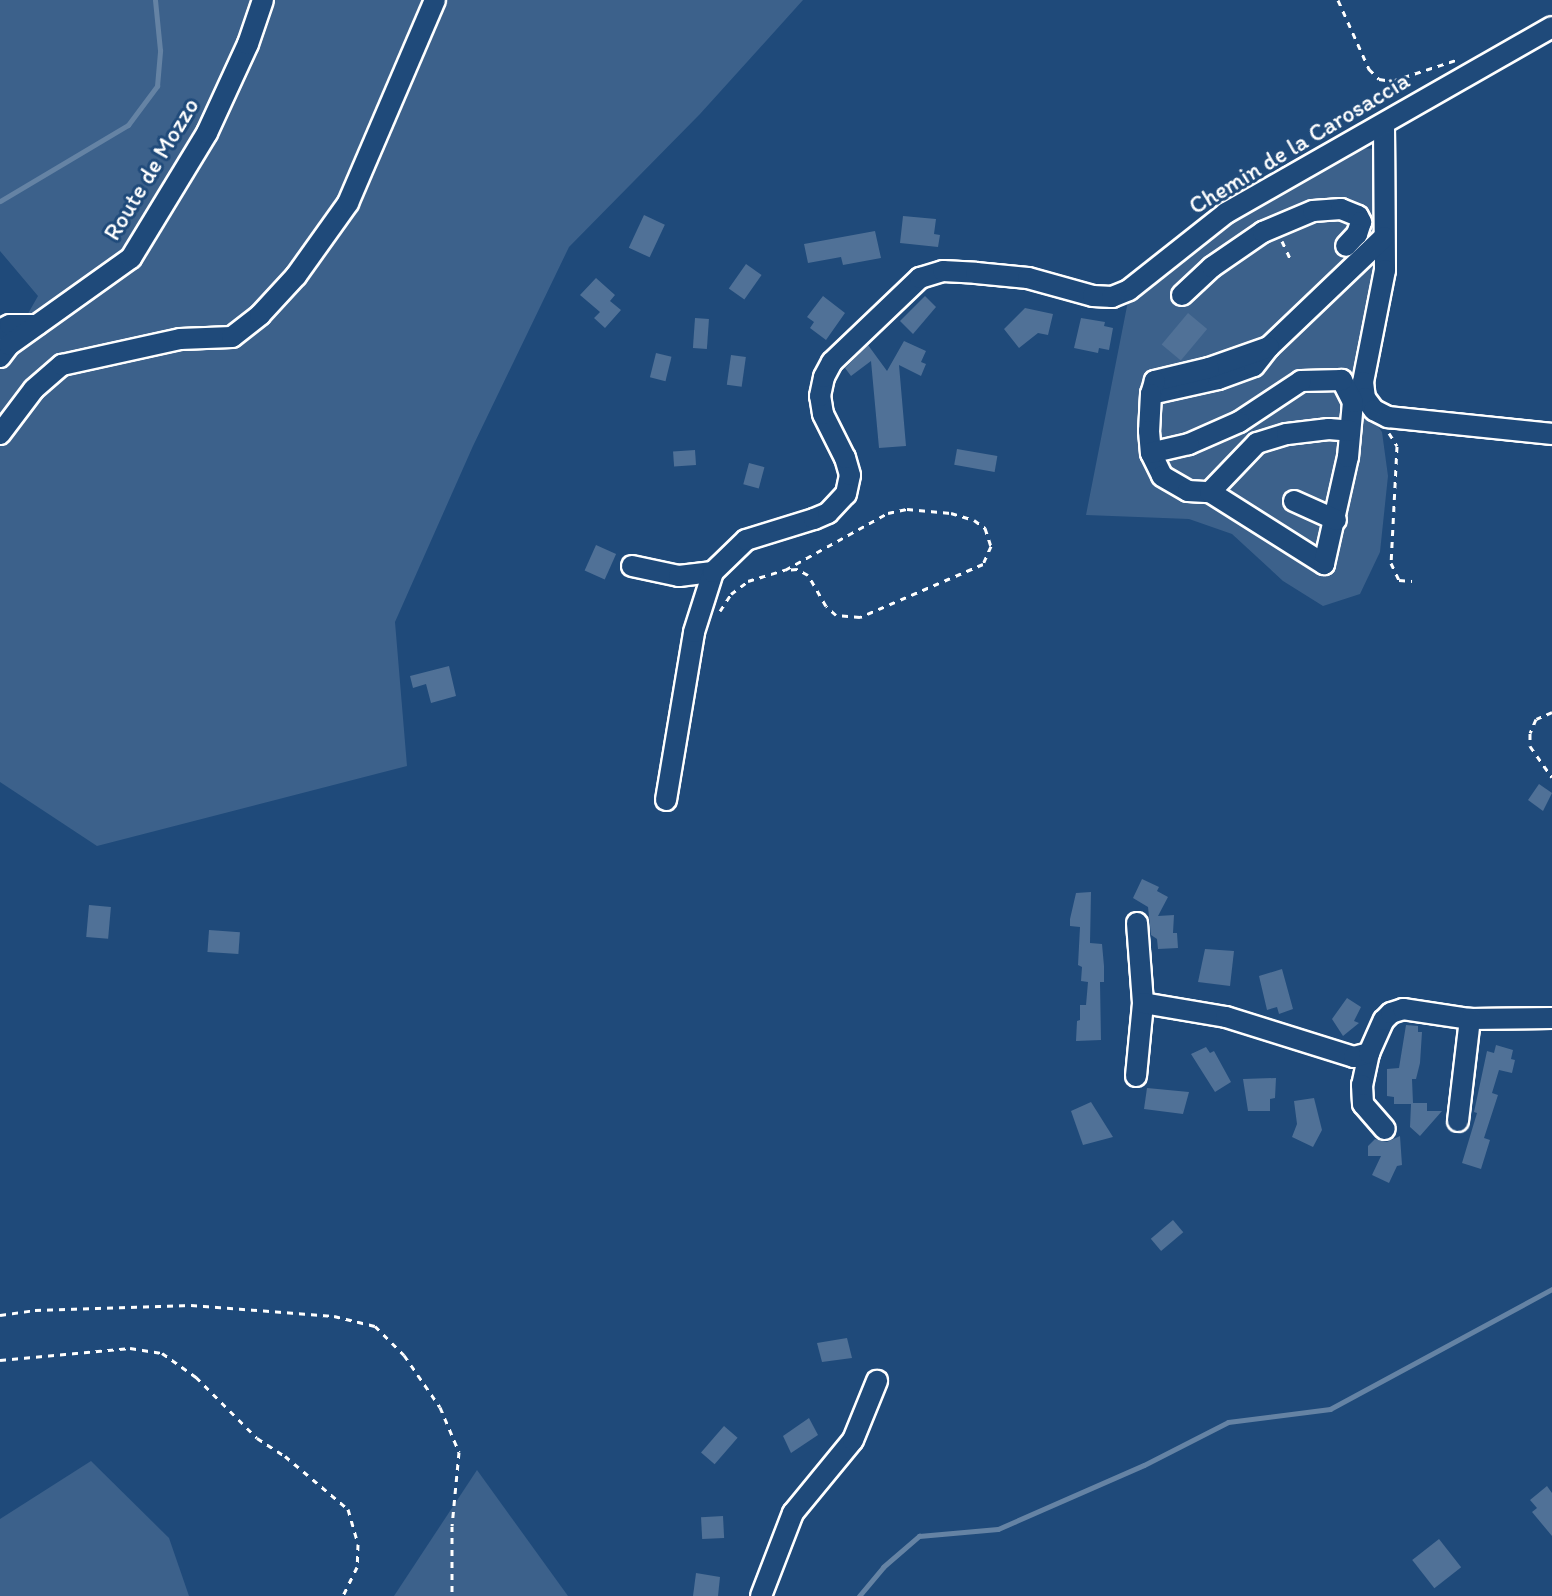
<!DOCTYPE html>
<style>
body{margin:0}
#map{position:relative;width:1552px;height:1596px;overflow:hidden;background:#1f4a7a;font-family:Itim,sans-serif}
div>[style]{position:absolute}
.green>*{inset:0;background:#3c618b}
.stream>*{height:5px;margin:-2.5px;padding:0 2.5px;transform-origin:2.5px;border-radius:2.5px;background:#6583a4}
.building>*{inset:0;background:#507197;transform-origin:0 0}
.path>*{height:3px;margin-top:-1.5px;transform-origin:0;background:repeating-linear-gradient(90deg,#fff 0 6px,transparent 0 12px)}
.roads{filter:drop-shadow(2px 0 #fff) drop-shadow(-2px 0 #fff) drop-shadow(0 2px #fff) drop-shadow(0 -2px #fff)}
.minor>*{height:20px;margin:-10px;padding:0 10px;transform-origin:10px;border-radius:10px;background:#1f4a7a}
span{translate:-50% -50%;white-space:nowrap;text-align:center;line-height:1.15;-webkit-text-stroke:6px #1f4a7a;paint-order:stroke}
.street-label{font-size:24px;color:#fff}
</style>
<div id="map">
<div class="green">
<i style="clip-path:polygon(0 0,803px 0,700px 114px,569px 247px,473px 446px,395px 622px,407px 766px,97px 846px,0 782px,0 363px,38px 296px,0 251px)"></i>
<i style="clip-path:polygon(1363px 148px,1375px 149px,1377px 216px,1375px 234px,1362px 248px,1379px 268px,1366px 410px,1382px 432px,1388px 476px,1380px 552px,1360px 594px,1323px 606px,1283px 581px,1232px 534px,1189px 519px,1086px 515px,1129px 296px,1170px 261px,1306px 173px)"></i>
<i style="clip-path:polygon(91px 1461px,169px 1538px,189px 1596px,0 1596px,0 1519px)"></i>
<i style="clip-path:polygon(477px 1470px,568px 1596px,394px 1596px)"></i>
</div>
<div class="stream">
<i style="left:0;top:201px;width:149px;rotate:-30.7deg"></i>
<i style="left:128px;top:125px;width:49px;rotate:-53.4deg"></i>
<i style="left:157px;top:86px;width:36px;rotate:-85deg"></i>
<i style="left:160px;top:50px;width:50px;rotate:-95.7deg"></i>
<i style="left:859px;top:1596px;width:38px;rotate:-50deg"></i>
<i style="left:883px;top:1567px;width:48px;rotate:-40.7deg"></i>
<i style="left:919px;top:1536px;width:79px;rotate:-5.1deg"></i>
<i style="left:998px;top:1529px;width:159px;rotate:-23.7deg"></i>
<i style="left:1144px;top:1465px;width:94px;rotate:-27.1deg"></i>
<i style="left:1228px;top:1422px;width:103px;rotate:-7.3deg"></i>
<i style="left:1330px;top:1409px;width:252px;rotate:-28.4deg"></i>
</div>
<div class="building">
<i style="left:644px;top:215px;width:23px;height:36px;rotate:25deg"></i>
<i style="clip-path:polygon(903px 216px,936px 219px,934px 234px,940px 235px,938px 247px,900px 243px)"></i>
<i style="clip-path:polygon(875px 231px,881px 258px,843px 265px,841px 257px,808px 263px,804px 244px)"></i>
<i style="left:746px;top:264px;width:19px;height:30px;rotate:35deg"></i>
<i style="clip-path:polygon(596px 278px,615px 295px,610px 301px,621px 310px,605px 328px,594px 318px,600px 312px,580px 295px)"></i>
<i style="clip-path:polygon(823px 296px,845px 313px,826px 340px,810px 328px,814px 322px,807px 317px)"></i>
<i style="clip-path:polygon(925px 296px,936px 307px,913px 334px,900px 321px)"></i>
<i style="clip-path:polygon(1025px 308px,1053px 314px,1048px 335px,1038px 333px,1019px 348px,1004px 329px)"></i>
<i style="left:1188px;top:313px;width:25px;height:41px;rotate:40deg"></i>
<i style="left:695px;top:318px;width:14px;height:30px;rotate:4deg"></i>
<i style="clip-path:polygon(1081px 318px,1105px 322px,1104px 326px,1113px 328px,1109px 350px,1099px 348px,1098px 353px,1074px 348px)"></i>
<i style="clip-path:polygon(904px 341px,926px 351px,921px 362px,926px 364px,921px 376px,899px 365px,906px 446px,879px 448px,871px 361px,851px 376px,845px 368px,868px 345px,887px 371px)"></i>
<i style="left:656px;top:353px;width:16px;height:25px;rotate:14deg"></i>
<i style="left:731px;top:355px;width:15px;height:30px;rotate:8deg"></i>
<i style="left:957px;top:449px;width:41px;height:16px;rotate:10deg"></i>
<i style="left:695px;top:450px;width:15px;height:22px;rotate:86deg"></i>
<i style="left:749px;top:463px;width:16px;height:22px;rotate:15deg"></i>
<i style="left:596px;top:545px;width:22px;height:28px;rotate:24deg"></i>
<i style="clip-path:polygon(449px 666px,456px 696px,431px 703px,426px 684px,413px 688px,410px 676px)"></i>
<i style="clip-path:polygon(1539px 784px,1552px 793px,1543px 811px,1528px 800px)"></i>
<i style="clip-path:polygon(1142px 879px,1159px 887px,1157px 891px,1168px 897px,1158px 916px,1174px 915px,1173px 933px,1177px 933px,1178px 948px,1158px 949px,1157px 939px,1151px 935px,1148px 907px,1133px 898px)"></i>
<i style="clip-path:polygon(1091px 892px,1090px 943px,1102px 944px,1104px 966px,1104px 982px,1100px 982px,1101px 1040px,1076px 1041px,1077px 1021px,1080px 1020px,1080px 1005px,1086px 1005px,1088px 982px,1081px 981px,1082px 967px,1078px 965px,1080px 927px,1070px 926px,1070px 919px,1076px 893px)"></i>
<i style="left:89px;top:905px;width:22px;height:32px;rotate:5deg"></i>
<i style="left:209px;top:930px;width:31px;height:22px;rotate:4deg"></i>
<i style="clip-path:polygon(1205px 949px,1234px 951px,1230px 986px,1198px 982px)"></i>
<i style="clip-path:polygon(1282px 969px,1293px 1009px,1279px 1014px,1277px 1007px,1267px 1010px,1259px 976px)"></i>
<i style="clip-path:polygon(1347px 998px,1361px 1007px,1354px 1021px,1359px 1023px,1343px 1036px,1332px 1019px)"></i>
<i style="clip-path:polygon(1406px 1025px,1418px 1026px,1418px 1032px,1422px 1032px,1420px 1063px,1416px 1079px,1412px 1079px,1413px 1103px,1427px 1103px,1427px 1111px,1442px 1111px,1420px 1136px,1410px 1127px,1411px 1104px,1394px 1104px,1394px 1097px,1387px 1096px,1387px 1069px,1399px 1068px)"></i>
<i style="clip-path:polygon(1496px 1045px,1513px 1050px,1511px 1059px,1515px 1060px,1512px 1073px,1499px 1070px,1492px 1093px,1498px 1095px,1484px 1138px,1490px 1140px,1481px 1169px,1462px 1163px,1477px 1113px,1474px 1112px,1487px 1051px,1494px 1053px)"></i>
<i style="clip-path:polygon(1206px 1047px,1210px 1053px,1214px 1051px,1231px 1082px,1215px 1092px,1191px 1054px)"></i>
<i style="clip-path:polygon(1276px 1078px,1275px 1098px,1270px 1099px,1270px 1111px,1248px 1111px,1243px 1079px)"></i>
<i style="clip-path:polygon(1147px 1088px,1189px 1092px,1183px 1114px,1144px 1109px)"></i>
<i style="clip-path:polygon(1314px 1098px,1322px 1130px,1313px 1147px,1292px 1137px,1297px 1124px,1294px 1101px)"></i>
<i style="clip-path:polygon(1091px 1102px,1113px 1137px,1083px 1145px,1071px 1111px)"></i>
<i style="clip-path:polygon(1400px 1136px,1402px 1165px,1397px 1166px,1389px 1183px,1372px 1175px,1381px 1156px,1368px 1156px,1368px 1146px,1375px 1139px,1387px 1142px)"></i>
<i style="left:1173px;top:1220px;width:16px;height:29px;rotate:50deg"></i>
<i style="clip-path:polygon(847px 1338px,852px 1358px,822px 1362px,817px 1343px)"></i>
<i style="clip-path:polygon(809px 1418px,818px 1435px,791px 1453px,783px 1436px)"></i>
<i style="left:724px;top:1426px;width:18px;height:35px;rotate:41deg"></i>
<i style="clip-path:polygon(1547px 1486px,1552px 1493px,1552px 1536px,1532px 1512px,1537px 1508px,1530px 1500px)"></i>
<i style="left:723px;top:1516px;width:22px;height:22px;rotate:87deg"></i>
<i style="left:1439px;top:1539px;width:36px;height:34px;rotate:52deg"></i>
<i style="clip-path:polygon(696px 1573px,720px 1577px,718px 1596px,693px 1596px)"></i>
</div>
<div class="path">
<i style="left:1338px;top:0;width:76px;rotate:65.8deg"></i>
<i style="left:1369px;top:69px;width:14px;rotate:45deg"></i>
<i style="left:1379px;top:79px;width:13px;rotate:9deg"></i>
<i style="left:1392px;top:81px;width:67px;rotate:-18.2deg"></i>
<i style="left:1282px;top:241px;width:21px;rotate:65deg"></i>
<i style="left:1389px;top:433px;width:15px;rotate:58deg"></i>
<i style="left:1397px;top:446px;width:117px;rotate:92.9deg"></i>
<i style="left:1391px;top:563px;width:19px;rotate:65deg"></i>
<i style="left:1399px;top:580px;width:13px;rotate:4deg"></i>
<i style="left:720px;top:611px;width:20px;rotate:-57deg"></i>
<i style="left:731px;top:594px;width:21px;rotate:-37deg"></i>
<i style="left:748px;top:581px;width:39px;rotate:-17deg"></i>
<i style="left:785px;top:570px;width:118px;rotate:-29deg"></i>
<i style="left:888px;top:513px;width:19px;rotate:-12deg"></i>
<i style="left:907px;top:509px;width:44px;rotate:5.2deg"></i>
<i style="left:951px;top:513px;width:24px;rotate:17deg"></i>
<i style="left:974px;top:520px;width:14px;rotate:36deg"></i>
<i style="left:985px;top:528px;width:19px;rotate:72deg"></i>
<i style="left:991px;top:546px;width:20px;rotate:114deg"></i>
<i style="left:983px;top:564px;width:134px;rotate:156.7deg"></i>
<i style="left:860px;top:617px;width:24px;rotate:-175deg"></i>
<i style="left:836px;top:615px;width:13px;rotate:-138deg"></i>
<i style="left:826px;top:606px;width:36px;rotate:-120deg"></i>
<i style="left:808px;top:575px;width:13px;rotate:-151deg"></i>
<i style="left:797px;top:569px;width:12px;rotate:175deg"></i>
<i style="left:1552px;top:712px;width:17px;rotate:156deg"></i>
<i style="left:1536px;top:719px;width:15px;rotate:113deg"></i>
<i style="left:1530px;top:733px;width:13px;rotate:90deg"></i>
<i style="left:1530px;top:746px;width:38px;rotate:55deg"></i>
<i style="left:0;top:1315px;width:35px;rotate:-8deg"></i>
<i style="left:35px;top:1310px;width:156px;rotate:-1.8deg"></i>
<i style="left:191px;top:1305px;width:143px;rotate:4.4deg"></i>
<i style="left:334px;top:1316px;width:42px;rotate:13.7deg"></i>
<i style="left:375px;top:1326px;width:41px;rotate:45deg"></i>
<i style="left:404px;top:1355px;width:63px;rotate:55.3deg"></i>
<i style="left:440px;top:1407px;width:49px;rotate:67.1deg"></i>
<i style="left:459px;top:1452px;width:74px;rotate:95.4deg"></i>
<i style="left:452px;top:1526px;width:70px;rotate:90deg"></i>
<i style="left:0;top:1360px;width:131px;rotate:-5.3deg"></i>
<i style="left:130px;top:1348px;width:32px;rotate:9deg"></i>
<i style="left:162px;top:1353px;width:42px;rotate:35.2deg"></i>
<i style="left:196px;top:1377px;width:86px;rotate:45deg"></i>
<i style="left:257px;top:1438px;width:33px;rotate:33deg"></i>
<i style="left:285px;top:1456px;width:82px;rotate:40.1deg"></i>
<i style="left:348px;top:1509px;width:36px;rotate:74deg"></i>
<i style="left:358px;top:1544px;width:23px;rotate:92deg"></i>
<i style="left:357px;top:1567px;width:32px;rotate:116deg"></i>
</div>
<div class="roads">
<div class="minor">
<i style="left:1384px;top:125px;width:145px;rotate:89.6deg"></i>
<i style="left:1385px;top:270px;width:114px;rotate:101.1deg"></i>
<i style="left:1363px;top:382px;width:16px;rotate:83deg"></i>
<i style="left:1365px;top:398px;width:15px;rotate:53deg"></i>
<i style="left:1374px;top:410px;width:16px;rotate:27deg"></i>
<i style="left:1388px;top:417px;width:165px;rotate:5.9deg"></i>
<i style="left:1182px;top:295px;width:41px;rotate:-43deg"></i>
<i style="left:1212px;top:267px;width:62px;rotate:-34.5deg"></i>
<i style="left:1263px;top:232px;width:54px;rotate:-22.8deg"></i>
<i style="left:1313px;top:211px;width:28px;rotate:-4deg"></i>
<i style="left:1341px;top:209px;width:18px;rotate:22deg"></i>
<i style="left:1358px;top:216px;width:7px;rotate:63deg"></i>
<i style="left:1361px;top:222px;width:13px;rotate:108deg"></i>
<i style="left:1357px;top:234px;width:16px;rotate:133deg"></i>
<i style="left:0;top:330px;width:11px;rotate:-27deg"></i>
<i style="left:10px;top:325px;width:27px"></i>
<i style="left:1269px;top:347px;width:159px;rotate:-43.7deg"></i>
<i style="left:0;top:357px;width:15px;rotate:-53deg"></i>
<i style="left:9px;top:345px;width:150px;rotate:-35.5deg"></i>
<i style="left:131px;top:258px;width:146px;rotate:-58.7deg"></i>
<i style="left:207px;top:133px;width:98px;rotate:-65.3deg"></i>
<i style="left:248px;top:44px;width:46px;rotate:-71.2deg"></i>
<i style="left:1151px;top:394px;width:69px;rotate:-12.6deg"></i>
<i style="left:1218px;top:379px;width:38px;rotate:-20deg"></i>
<i style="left:1254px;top:366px;width:24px;rotate:-52deg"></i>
<i style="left:1269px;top:347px;width:64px;rotate:160.7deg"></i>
<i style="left:1209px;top:368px;width:56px;rotate:166.5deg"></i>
<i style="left:1155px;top:381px;width:14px;rotate:107deg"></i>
<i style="left:1151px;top:394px;width:37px;rotate:93deg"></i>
<i style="left:1149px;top:431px;width:22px;rotate:85deg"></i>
<i style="left:1151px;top:453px;width:25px;rotate:64deg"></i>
<i style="left:1162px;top:476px;width:30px;rotate:30deg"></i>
<i style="left:1188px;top:491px;width:22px;rotate:3deg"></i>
<i style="left:1210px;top:492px;width:135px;rotate:32.3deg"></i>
<i style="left:1324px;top:564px;width:110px;rotate:-77.4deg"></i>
<i style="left:1348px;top:457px;width:55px;rotate:-84.8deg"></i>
<i style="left:1353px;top:402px;width:25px;rotate:-117deg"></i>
<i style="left:1342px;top:380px;width:41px;rotate:178.6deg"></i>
<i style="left:1301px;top:381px;width:74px;rotate:146.5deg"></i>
<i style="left:1239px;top:422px;width:55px;rotate:156.3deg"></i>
<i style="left:1189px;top:444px;width:39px;rotate:167deg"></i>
<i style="left:0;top:434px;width:56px;rotate:-52.9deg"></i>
<i style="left:34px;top:389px;width:37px;rotate:-41deg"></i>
<i style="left:62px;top:365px;width:121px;rotate:-12.4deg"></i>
<i style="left:180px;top:339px;width:52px;rotate:-2.2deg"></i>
<i style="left:232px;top:337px;width:36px;rotate:-38deg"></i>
<i style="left:260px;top:315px;width:53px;rotate:-47.3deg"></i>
<i style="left:296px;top:276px;width:90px;rotate:-54.5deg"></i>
<i style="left:348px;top:203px;width:221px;rotate:-66.8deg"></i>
<i style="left:1210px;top:492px;width:68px;rotate:-46.2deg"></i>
<i style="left:1257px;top:443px;width:31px;rotate:-17deg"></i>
<i style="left:1287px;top:434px;width:42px;rotate:-6.8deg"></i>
<i style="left:1329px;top:429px;width:21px;rotate:5deg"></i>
<i style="left:1294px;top:501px;width:46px;rotate:24.3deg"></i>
<i style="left:632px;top:566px;width:48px;rotate:12deg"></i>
<i style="left:679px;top:576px;width:34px;rotate:-7deg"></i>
<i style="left:666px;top:800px;width:170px;rotate:-80.5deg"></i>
<i style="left:694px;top:632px;width:63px;rotate:-72.4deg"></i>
<i style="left:713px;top:572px;width:46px;rotate:-44.1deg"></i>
<i style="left:746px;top:540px;width:71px;rotate:-17.2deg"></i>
<i style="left:814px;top:519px;width:15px;rotate:-23deg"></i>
<i style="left:828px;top:513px;width:26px;rotate:-47deg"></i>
<i style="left:846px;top:494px;width:19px;rotate:-78deg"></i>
<i style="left:850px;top:475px;width:18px;rotate:-106deg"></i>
<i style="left:845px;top:458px;width:49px;rotate:-116.6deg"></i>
<i style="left:823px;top:414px;width:18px;rotate:-99deg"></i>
<i style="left:820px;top:396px;width:19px;rotate:-78deg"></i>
<i style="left:824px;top:377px;width:17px;rotate:-62deg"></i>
<i style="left:832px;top:362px;width:122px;rotate:-43.7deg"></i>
<i style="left:920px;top:278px;width:24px;rotate:-17deg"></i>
<i style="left:943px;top:271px;width:33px;rotate:3deg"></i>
<i style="left:976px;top:273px;width:52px;rotate:5.5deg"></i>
<i style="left:1028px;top:278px;width:67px;rotate:15.5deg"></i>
<i style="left:1093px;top:296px;width:19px;rotate:3deg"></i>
<i style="left:1112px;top:297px;width:18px;rotate:-22deg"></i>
<i style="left:1129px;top:290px;width:124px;rotate:-38.4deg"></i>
<i style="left:1226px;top:213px;width:375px;rotate:-29.7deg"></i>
<i style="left:1137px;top:923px;width:80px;rotate:85.7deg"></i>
<i style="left:1369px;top:1053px;width:33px;rotate:102deg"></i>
<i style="left:1362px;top:1085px;width:19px;rotate:87deg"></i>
<i style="left:1363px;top:1104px;width:33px;rotate:49deg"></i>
<i style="left:1136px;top:1076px;width:73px;rotate:-84.5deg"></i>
<i style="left:1143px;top:1003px;width:84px;rotate:9.6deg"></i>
<i style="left:1226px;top:1017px;width:134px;rotate:17.4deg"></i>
<i style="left:1354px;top:1057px;width:16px;rotate:-15deg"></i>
<i style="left:1369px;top:1053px;width:36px;rotate:-66deg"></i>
<i style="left:1384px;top:1020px;width:10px;rotate:-45deg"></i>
<i style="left:1391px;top:1013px;width:13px;rotate:-18deg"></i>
<i style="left:1403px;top:1009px;width:68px;rotate:8.5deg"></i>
<i style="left:1470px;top:1019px;width:82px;rotate:-0.7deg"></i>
<i style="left:1458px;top:1121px;width:103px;rotate:-83.3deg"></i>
<i style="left:761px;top:1596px;width:89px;rotate:-68.9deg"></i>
<i style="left:793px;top:1513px;width:94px;rotate:-50.6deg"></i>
<i style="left:853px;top:1440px;width:64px;rotate:-67.9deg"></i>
</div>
</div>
<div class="street-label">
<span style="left:1299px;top:143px;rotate:-31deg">Chemin de la Carosaccia</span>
<span style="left:151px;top:169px;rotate:-59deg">Route de Mozzo</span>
</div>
</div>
